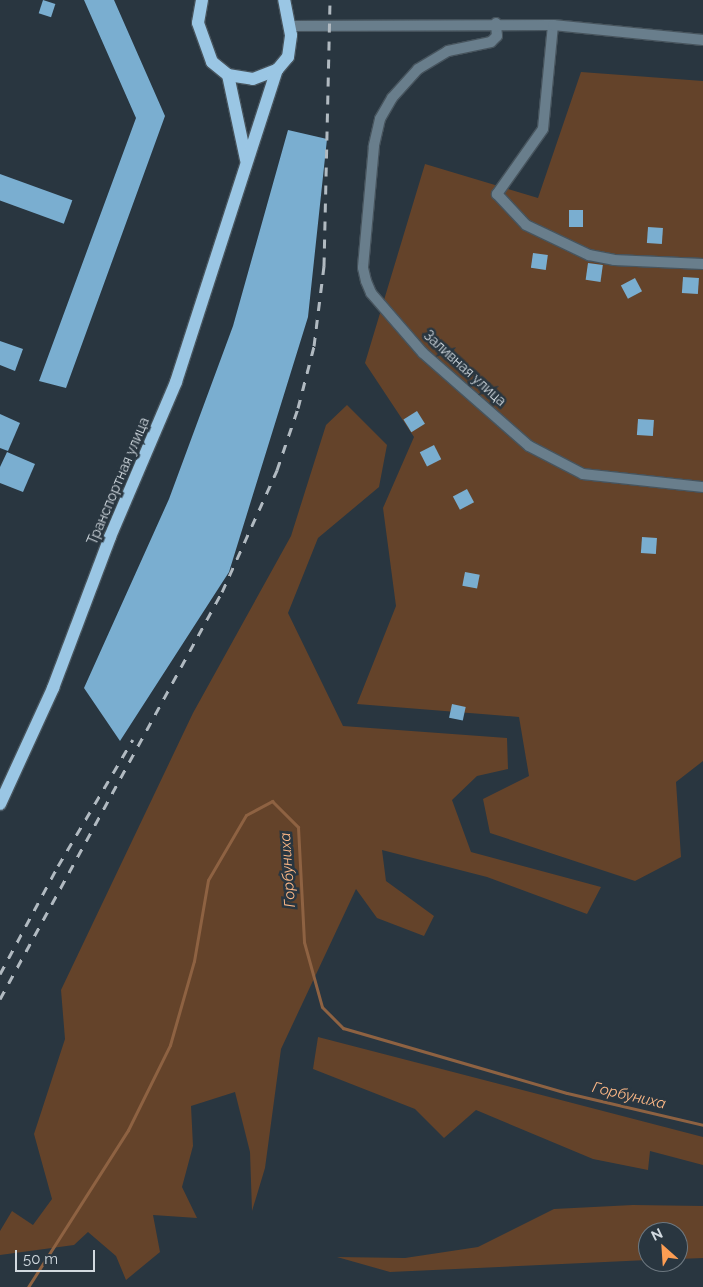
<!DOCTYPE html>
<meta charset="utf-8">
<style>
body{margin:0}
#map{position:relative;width:703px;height:1287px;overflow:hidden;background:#293640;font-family:Raleway,sans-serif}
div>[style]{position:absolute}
.green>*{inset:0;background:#64432a}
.stream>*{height:3px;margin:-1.5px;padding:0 1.5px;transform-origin:1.5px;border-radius:1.5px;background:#8e6242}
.building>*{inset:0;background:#7aaed0;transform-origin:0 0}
.roads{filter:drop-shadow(1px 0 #47545d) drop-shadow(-1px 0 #47545d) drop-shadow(0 1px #47545d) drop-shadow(0 -1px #47545d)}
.minor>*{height:10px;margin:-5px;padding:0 5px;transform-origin:5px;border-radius:5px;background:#697e8c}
.primary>*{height:12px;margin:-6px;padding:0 6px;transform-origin:6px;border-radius:6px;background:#9ac6e4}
.rail>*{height:3px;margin-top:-1.5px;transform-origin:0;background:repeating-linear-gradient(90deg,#b1bac1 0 9px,transparent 0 18px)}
span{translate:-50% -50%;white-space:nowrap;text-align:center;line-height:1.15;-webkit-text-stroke:5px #293640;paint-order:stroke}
.street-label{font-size:14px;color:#d2dae0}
.water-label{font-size:15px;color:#feb987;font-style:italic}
.north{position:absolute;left:638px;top:1222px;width:50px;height:50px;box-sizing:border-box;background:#293640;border:1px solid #6d7880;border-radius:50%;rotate:334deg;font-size:14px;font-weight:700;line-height:20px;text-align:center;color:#d2dae0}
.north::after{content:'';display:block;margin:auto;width:18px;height:22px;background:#fc9d53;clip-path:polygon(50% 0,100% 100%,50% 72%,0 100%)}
.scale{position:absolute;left:15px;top:1250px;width:80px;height:22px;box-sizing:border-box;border:2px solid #d2dae0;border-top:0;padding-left:6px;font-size:15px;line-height:18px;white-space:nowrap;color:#d2dae0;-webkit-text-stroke:4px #293640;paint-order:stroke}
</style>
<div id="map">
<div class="green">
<i style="clip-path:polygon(581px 72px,703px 81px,703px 761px,676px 782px,681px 857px,635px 881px,490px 833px,483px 799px,529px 776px,519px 717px,357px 704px,396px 606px,383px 508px,414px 437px,365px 363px,425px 164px,538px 198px)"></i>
<i style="clip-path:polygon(347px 405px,387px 445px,379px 487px,318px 538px,288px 613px,343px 726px,507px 738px,508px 769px,477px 776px,452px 800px,471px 852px,601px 887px,587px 914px,487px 877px,382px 850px,386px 881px,434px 916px,424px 936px,377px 918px,356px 889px,281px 1049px,265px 1168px,252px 1211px,250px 1152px,235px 1092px,191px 1106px,193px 1146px,182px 1187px,197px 1218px,153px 1215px,160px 1252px,126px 1280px,116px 1256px,88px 1232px,74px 1245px,0 1255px,0 1231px,12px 1211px,33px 1225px,52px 1199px,34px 1134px,65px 1039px,61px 990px,193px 713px,291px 536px,326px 425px)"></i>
<i style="clip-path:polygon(318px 1037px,703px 1137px,703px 1165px,650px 1151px,648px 1170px,593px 1159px,476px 1110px,444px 1138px,415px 1109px,313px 1069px)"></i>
<i style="clip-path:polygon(633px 1205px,703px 1206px,703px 1258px,678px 1259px,678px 1232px,648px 1232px,648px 1260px,390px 1272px,337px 1257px,405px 1258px,478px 1247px,554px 1209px)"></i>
</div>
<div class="stream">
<i style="left:28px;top:1287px;width:186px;rotate:-57.5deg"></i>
<i style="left:128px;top:1130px;width:95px;rotate:-63.7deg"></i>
<i style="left:170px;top:1045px;width:87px;rotate:-74.1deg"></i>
<i style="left:194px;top:961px;width:82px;rotate:-80.2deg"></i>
<i style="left:208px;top:880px;width:75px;rotate:-59.7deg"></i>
<i style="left:246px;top:815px;width:30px;rotate:-28deg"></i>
<i style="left:272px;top:801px;width:37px;rotate:45deg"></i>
<i style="left:298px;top:827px;width:115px;rotate:87deg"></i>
<i style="left:304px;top:942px;width:67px;rotate:74.5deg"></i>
<i style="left:322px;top:1007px;width:30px;rotate:45deg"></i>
<i style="left:343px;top:1028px;width:233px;rotate:16.2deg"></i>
<i style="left:567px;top:1093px;width:140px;rotate:13.2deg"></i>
</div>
<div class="building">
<i style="left:43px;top:0;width:13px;height:14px;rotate:18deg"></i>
<i style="clip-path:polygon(84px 0,114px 0,165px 116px,66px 388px,39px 381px,136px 118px)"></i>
<i style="clip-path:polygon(288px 130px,327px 139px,308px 317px,229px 572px,120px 741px,84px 688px,169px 499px,233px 326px)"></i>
<i style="left:0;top:174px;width:77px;height:25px;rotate:20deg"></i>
<i style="left:569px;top:210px;width:14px;height:17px"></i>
<i style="left:648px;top:227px;width:15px;height:16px;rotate:4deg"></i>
<i style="left:533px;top:253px;width:15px;height:15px;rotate:8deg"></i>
<i style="left:588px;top:263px;width:15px;height:17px;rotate:8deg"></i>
<i style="left:683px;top:277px;width:16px;height:16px;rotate:4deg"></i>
<i style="left:635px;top:278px;width:15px;height:16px;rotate:62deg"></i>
<i style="clip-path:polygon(0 341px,23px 349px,15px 371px,0 365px)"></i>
<i style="left:417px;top:411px;width:15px;height:16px;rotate:58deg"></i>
<i style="clip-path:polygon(0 414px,20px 423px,8px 451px,0 448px)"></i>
<i style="left:638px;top:419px;width:16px;height:16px;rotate:4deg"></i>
<i style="left:434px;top:445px;width:16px;height:16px;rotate:63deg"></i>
<i style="clip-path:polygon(7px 452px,35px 464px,23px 492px,0 483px,0 467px)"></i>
<i style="left:467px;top:489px;width:15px;height:16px;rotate:62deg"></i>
<i style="left:642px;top:537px;width:15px;height:16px;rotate:4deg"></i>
<i style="left:465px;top:572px;width:15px;height:14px;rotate:11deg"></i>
<i style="left:452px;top:704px;width:14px;height:14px;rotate:12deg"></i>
</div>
<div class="roads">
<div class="minor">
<i style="left:496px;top:23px;width:13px;rotate:86deg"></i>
<i style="left:497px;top:36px;width:8px;rotate:135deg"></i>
<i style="left:491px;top:42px;width:44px;rotate:168.2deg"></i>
<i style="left:448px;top:51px;width:35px;rotate:149deg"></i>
<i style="left:418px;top:69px;width:39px;rotate:132deg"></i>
<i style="left:392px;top:98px;width:24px;rotate:120deg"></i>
<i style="left:380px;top:119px;width:28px;rotate:103deg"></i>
<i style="left:374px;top:146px;width:122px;rotate:95.2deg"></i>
<i style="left:363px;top:268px;width:13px;rotate:77deg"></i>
<i style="left:366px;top:281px;width:13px;rotate:67deg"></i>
<i style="left:371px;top:293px;width:79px;rotate:49.1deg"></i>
<i style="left:423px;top:353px;width:141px;rotate:41.3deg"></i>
<i style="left:529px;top:446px;width:61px;rotate:27.4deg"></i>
<i style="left:583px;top:474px;width:121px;rotate:6.2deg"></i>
<i style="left:553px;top:25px;width:104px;rotate:95.5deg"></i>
<i style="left:543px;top:129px;width:80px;rotate:125.3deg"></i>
<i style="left:497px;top:194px;width:42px;rotate:46.9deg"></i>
<i style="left:526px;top:225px;width:70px;rotate:25.5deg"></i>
<i style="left:589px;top:255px;width:25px;rotate:11deg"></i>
<i style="left:614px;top:260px;width:89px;rotate:2.6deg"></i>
<i style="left:290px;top:26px;width:263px;rotate:-0.2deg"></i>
<i style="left:553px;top:25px;width:151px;rotate:5.7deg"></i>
</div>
<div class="primary">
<i style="left:202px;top:0;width:23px;rotate:100deg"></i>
<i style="left:198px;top:23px;width:41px;rotate:70.3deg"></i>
<i style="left:212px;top:62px;width:21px;rotate:39deg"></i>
<i style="left:228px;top:75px;width:25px;rotate:9deg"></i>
<i style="left:253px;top:79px;width:26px;rotate:-21deg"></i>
<i style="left:277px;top:70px;width:17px;rotate:-50deg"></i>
<i style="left:288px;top:57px;width:22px;rotate:-82deg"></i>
<i style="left:291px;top:35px;width:36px;rotate:-101deg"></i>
<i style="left:228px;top:75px;width:87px;rotate:78deg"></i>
<i style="left:0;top:804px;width:128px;rotate:-65.4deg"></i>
<i style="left:53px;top:688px;width:161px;rotate:-69.3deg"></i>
<i style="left:110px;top:537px;width:168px;rotate:-66.9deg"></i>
<i style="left:176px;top:382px;width:328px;rotate:-72.1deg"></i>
</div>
</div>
<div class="rail">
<i style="left:0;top:974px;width:123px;rotate:-61.8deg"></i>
<i style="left:58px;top:866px;width:147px;rotate:-59.4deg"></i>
<i style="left:0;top:999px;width:464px;rotate:-61.4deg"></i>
<i style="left:222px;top:592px;width:134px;rotate:-65.7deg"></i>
<i style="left:277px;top:470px;width:65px;rotate:-71.3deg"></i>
<i style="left:298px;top:408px;width:64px;rotate:-75.5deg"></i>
<i style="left:314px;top:346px;width:81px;rotate:-82.9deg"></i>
<i style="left:324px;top:266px;width:266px;rotate:-88.7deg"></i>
</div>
<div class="street-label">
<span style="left:465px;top:368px;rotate:42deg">Заливная улица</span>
<span style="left:118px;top:481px;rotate:-67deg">Транспортная улица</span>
</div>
<div class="water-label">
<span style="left:288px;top:870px;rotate:-94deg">Горбуниха</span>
<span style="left:629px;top:1096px;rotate:13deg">Горбуниха</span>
</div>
<div class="north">N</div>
<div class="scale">50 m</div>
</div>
